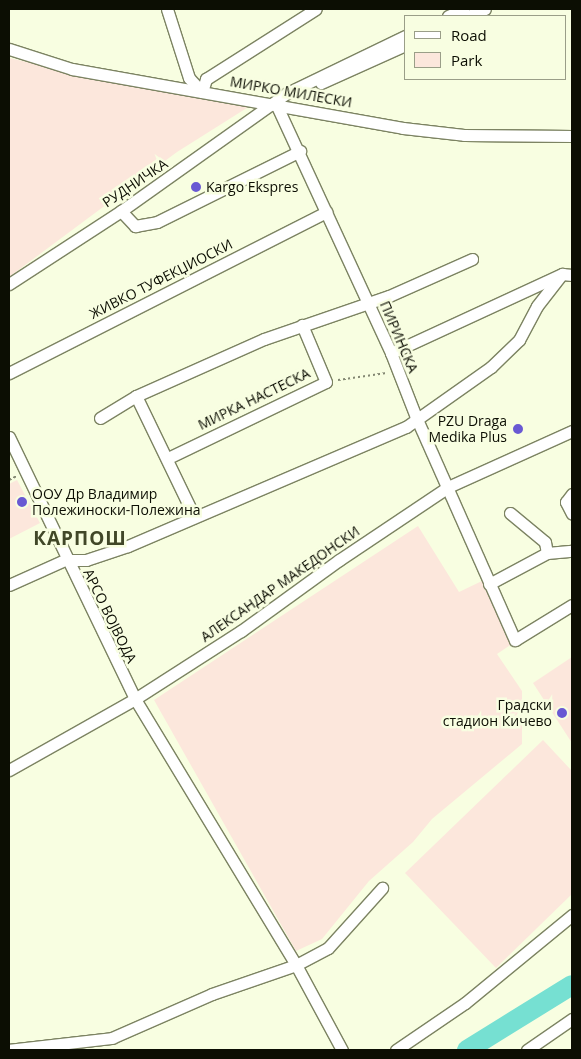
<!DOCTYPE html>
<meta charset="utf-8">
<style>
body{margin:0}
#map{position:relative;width:581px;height:1059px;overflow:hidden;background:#f8fee1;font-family:"Open Sans",sans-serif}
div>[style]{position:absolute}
.green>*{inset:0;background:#fce7dc}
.river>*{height:20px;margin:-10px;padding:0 10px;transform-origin:10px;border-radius:10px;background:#76e0d2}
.path>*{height:2px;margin-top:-1px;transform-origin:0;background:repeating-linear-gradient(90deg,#848873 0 2.5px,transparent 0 5px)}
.roads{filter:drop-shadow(1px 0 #7c8362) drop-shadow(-1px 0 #7c8362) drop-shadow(0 1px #7c8362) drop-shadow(0 -1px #7c8362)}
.minor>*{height:11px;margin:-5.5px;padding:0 5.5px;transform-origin:5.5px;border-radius:5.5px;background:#fff}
.dots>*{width:14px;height:14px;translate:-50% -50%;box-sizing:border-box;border:2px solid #f8fee1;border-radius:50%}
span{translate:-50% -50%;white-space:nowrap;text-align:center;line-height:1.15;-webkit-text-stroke:5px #f8fee1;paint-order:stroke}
.street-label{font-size:14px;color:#0c0e03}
.poi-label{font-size:14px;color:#0c0e03}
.left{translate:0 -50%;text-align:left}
.right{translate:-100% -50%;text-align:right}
.district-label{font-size:19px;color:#414728;font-weight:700;letter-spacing:1px}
.frame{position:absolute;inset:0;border:10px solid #0c0e03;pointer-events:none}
.legend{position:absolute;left:404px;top:15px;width:162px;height:65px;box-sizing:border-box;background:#f8fee1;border:1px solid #9a9e88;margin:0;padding:6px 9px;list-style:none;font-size:15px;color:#0c0e03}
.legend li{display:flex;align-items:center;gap:10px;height:25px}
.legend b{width:25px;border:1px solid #9a9e88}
</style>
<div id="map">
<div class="green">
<i style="clip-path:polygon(9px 58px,157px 91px,250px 106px,177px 152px,9px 277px)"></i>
<i style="clip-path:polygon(17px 480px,40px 523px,9px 539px,9px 484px)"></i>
<i style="clip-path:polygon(418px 526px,459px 592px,482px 581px,512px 644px,497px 654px,522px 691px,522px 744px,432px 819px,413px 842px,369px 881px,322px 939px,296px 951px,154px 700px)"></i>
<i style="clip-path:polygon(572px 657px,572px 743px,533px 683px)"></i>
<i style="clip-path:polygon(543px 740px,572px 771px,572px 894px,496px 968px,405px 873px)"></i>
</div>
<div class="river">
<i style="left:467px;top:1050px;width:123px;rotate:-31.8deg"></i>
</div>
<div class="path">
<i style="left:338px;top:380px;width:49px;rotate:-8.1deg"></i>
<i style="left:9px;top:480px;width:9px;rotate:-27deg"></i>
</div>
<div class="roads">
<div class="minor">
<i style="left:167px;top:9px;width:72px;rotate:72.3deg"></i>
<i style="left:189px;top:78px;width:19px;rotate:47deg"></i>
<i style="left:202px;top:92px;width:14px;rotate:-73deg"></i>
<i style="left:206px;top:79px;width:130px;rotate:-32.5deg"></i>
<i style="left:448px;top:16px;width:17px;rotate:-24deg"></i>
<i style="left:468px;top:16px;width:18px;rotate:-22deg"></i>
<i style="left:9px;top:49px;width:66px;rotate:17.6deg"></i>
<i style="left:72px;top:69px;width:336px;rotate:10.1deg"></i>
<i style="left:403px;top:128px;width:61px;rotate:6.5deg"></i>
<i style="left:464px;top:135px;width:108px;rotate:0.5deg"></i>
<i style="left:321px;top:83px;width:92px;rotate:-24.3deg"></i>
<i style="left:276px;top:104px;width:274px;rotate:65.2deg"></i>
<i style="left:391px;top:353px;width:69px;rotate:68.7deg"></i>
<i style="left:416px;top:417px;width:244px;rotate:66.1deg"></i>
<i style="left:515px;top:640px;width:67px;rotate:-31.6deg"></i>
<i style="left:121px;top:211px;width:21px;rotate:47deg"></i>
<i style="left:135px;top:226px;width:22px;rotate:-10deg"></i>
<i style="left:157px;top:222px;width:160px;rotate:-26.4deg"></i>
<i style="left:9px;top:284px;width:134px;rotate:-33.1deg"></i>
<i style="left:121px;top:211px;width:204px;rotate:-35.4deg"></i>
<i style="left:287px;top:93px;width:131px;rotate:-25.8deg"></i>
<i style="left:391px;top:353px;width:186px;rotate:-24.8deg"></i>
<i style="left:9px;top:373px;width:356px;rotate:-26.9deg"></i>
<i style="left:136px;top:396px;width:133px;rotate:64.2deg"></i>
<i style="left:100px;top:418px;width:42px;rotate:-31.4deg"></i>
<i style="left:136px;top:396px;width:140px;rotate:-24deg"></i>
<i style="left:264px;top:339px;width:132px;rotate:-19deg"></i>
<i style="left:389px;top:296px;width:91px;rotate:-24deg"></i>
<i style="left:9px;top:437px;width:291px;rotate:64.3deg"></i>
<i style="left:135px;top:699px;width:311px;rotate:58.8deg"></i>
<i style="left:296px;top:965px;width:89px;rotate:161deg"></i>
<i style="left:212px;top:994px;width:109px;rotate:156.3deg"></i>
<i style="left:112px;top:1038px;width:104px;rotate:173.4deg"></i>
<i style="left:168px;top:458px;width:175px;rotate:-25.7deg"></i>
<i style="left:326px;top:382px;width:62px;rotate:-112.8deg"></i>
<i style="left:572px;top:494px;width:10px;rotate:127deg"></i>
<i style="left:566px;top:502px;width:13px;rotate:63deg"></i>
<i style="left:510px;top:513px;width:45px;rotate:39.6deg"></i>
<i style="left:545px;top:542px;width:11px;rotate:80deg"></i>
<i style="left:489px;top:584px;width:66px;rotate:-28.1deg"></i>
<i style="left:547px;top:553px;width:25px;rotate:-5deg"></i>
<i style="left:9px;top:585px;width:61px;rotate:-24.1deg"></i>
<i style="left:65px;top:560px;width:21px"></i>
<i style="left:86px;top:560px;width:44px;rotate:-18.4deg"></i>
<i style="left:128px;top:546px;width:302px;rotate:-23.2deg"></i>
<i style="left:406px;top:427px;width:104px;rotate:-35.2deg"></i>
<i style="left:491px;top:367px;width:39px;rotate:-44deg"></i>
<i style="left:519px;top:340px;width:38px;rotate:-62deg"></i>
<i style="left:537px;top:306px;width:41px;rotate:-52deg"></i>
<i style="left:562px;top:274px;width:10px;rotate:6deg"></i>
<i style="left:9px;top:770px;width:145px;rotate:-29.4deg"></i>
<i style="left:135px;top:699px;width:126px;rotate:-32.7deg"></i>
<i style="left:241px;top:631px;width:121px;rotate:-35.9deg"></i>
<i style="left:339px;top:560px;width:131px;rotate:-33.8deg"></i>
<i style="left:448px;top:487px;width:136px;rotate:-24.3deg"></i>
<i style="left:342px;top:1050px;width:97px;rotate:-118.4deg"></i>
<i style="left:296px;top:965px;width:36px;rotate:-28deg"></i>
<i style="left:328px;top:948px;width:81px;rotate:-48deg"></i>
<i style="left:396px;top:1050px;width:83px;rotate:-34.3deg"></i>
<i style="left:465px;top:1003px;width:139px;rotate:-39.4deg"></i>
<i style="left:527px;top:1050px;width:55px;rotate:-34.6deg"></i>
</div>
</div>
<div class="dots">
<i style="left:196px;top:187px;background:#6959d3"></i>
<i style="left:518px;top:429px;background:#6959d3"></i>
<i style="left:22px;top:502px;background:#6959d3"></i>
<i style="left:562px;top:713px;background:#6959d3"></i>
</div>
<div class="street-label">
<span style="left:291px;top:92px;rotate:10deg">МИРКО МИЛЕСКИ</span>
<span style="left:135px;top:183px;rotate:-34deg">РУДНИЧКА</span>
<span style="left:161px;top:279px;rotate:-27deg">ЖИВКО ТУФЕКЏИОСКИ</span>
<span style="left:399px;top:337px;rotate:67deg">ПИРИНСКА</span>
<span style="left:254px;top:399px;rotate:-26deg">МИРКА НАСТЕСКА</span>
<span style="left:280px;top:584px;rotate:-35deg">АЛЕКСАНДАР МАКЕДОНСКИ</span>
<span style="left:110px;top:616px;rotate:64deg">АРСО ВОЈВОДА</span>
</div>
<div class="poi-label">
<span class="left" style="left:206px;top:187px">Kargo Ekspres</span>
<span class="right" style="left:507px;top:429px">PZU Draga<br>Medika Plus</span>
<span class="left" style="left:32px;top:502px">ООУ Др Владимир<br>Полежиноски-Полежина</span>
<span class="right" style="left:552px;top:713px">Градски<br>стадион Кичево</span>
</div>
<div class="district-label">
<span style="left:80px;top:539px">КАРПОШ</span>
</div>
<div class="frame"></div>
<ul class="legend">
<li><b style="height:6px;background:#fff"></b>Road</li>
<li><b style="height:14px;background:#fce7dc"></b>Park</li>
</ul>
</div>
